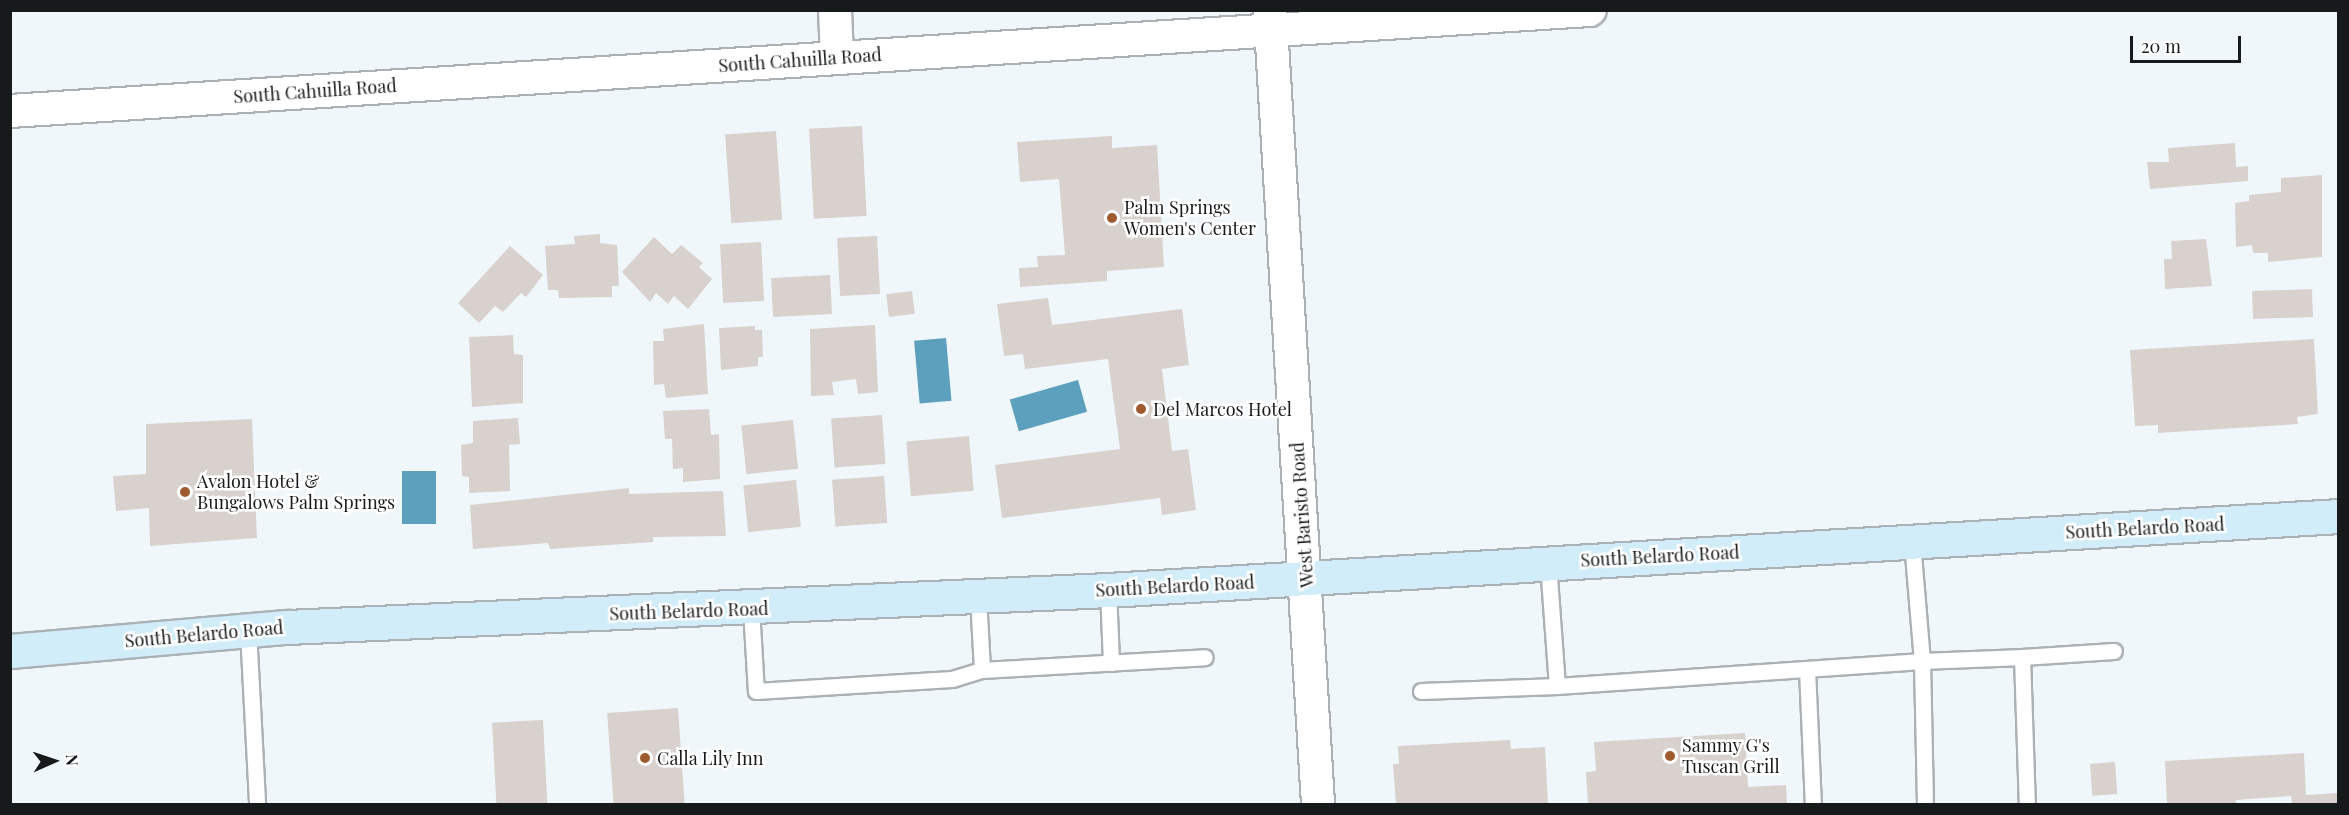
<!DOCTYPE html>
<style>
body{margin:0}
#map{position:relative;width:2349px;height:815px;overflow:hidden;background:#f0f7fa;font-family:"Playfair Display",serif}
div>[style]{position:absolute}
.water>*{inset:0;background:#5ca0bd;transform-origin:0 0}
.building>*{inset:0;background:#d8d1ce;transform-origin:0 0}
.roads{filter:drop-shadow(2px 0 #abb1b5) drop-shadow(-2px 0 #abb1b5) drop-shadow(0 2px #abb1b5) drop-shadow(0 -2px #abb1b5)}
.lane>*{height:15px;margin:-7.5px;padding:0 7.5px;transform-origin:7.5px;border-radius:7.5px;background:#fff}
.street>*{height:32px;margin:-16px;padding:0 16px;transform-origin:16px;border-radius:16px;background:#fff}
.secondary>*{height:33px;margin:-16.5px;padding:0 16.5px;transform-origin:16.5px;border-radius:16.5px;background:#d1edf9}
.dots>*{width:16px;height:16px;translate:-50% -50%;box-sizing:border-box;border:3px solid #fff;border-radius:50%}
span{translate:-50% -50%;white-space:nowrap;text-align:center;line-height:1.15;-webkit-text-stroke:5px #fff;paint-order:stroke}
.street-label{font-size:18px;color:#171a1b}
.poi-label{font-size:18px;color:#171a1b}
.left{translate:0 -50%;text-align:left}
.frame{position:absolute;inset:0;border:12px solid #171a1b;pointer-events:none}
.north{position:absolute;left:24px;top:731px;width:60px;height:60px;-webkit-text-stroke:4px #fff;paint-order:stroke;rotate:87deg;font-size:16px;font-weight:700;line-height:24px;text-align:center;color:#171a1b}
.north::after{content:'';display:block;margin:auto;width:21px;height:27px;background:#171a1b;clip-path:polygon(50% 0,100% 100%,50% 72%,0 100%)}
.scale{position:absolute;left:2130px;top:36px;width:111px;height:27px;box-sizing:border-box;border:3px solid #171a1b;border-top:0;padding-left:8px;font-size:18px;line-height:21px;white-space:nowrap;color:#171a1b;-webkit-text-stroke:4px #fff;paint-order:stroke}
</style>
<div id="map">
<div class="water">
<i style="left:946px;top:338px;width:63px;height:32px;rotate:85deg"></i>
<i style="left:1078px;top:380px;width:33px;height:71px;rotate:74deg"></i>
<i style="left:402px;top:471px;width:34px;height:53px"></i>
</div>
<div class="building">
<i style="left:862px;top:126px;width:90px;height:53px;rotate:87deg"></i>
<i style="left:776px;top:131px;width:89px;height:51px;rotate:86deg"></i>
<i style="clip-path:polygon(1112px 136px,1112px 148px,1157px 145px,1164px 267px,1107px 271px,1107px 281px,1020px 287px,1019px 268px,1038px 267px,1037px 256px,1065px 255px,1059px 179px,1020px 182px,1017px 142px)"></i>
<i style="clip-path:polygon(2235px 143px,2236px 167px,2248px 166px,2248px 181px,2150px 189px,2147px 162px,2169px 162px,2168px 148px)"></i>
<i style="clip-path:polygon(2322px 175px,2322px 257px,2268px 262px,2268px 253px,2253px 253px,2252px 245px,2236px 247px,2235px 203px,2249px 201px,2249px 195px,2281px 192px,2281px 178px)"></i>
<i style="clip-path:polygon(600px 234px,600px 243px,617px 245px,619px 286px,612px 286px,612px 297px,559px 298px,558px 290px,548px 290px,545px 246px,575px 244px,574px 236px)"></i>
<i style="left:877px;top:236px;width:58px;height:40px;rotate:87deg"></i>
<i style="clip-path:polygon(654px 237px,672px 254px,681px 245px,703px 263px,699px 267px,712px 279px,688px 309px,674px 296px,668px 304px,656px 293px,650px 302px,622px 272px)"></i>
<i style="clip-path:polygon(2206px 239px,2212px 286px,2165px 289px,2164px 259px,2172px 259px,2171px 241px)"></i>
<i style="left:761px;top:242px;width:59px;height:41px;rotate:87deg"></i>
<i style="clip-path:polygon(510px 246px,543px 275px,526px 297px,521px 293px,503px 312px,495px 306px,479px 323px,458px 303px)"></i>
<i style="left:830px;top:275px;width:39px;height:59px;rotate:87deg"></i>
<i style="left:2312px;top:289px;width:28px;height:60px;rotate:88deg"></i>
<i style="left:912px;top:291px;width:23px;height:26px;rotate:83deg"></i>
<i style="clip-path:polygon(1048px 298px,1052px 325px,1182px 309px,1189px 365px,1162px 369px,1172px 451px,1188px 449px,1196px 510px,1162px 515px,1160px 498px,1002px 518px,995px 465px,1120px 449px,1108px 359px,1025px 369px,1023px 354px,1004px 356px,997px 304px)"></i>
<i style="clip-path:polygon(704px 324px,708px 394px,666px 398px,664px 384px,654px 385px,653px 341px,664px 341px,663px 329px)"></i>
<i style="clip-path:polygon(875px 325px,878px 392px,858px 394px,856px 379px,832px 382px,834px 395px,811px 396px,810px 329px)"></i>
<i style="clip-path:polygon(755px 326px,755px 330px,762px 330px,763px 357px,758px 357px,758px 366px,721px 370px,719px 328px)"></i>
<i style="clip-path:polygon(513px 335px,514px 354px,523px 355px,523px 403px,472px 407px,469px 337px)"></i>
<i style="clip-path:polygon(2314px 339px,2318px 414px,2297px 417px,2298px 424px,2158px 433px,2158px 425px,2135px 426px,2130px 350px)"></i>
<i style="clip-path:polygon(709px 409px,711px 435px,719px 434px,720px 479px,683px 482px,683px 468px,673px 469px,672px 439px,665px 439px,663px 411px)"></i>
<i style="left:882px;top:415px;width:49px;height:51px;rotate:86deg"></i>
<i style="clip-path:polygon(518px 418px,520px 444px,509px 445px,510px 491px,469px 493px,469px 477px,462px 476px,461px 445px,473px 443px,473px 421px)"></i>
<i style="clip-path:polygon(252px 419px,257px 538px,150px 546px,149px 508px,116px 511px,113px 476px,146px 474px,146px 424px)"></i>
<i style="left:793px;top:420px;width:49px;height:52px;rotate:84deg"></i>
<i style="left:969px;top:436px;width:55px;height:63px;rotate:85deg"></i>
<i style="left:884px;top:476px;width:47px;height:52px;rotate:86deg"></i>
<i style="left:796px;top:480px;width:47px;height:53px;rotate:84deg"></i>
<i style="clip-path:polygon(629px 488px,629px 494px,723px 491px,726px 536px,653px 537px,653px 542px,550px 549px,548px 543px,473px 549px,470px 505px)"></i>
<i style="left:678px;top:708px;width:96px;height:71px;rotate:86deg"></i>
<i style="left:543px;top:720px;width:84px;height:51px;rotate:87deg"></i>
<i style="clip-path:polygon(1745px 733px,1748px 787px,1786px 785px,1787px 804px,1588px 804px,1586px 772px,1596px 771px,1594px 742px)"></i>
<i style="clip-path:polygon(1510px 740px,1511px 749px,1545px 747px,1548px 804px,1396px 804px,1393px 764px,1399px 764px,1398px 746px)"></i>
<i style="clip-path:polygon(2304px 753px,2306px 795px,2338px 793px,2338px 804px,2292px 804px,2291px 796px,2236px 800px,2236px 804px,2167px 804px,2165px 761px)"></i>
<i style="left:2115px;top:762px;width:32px;height:25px;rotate:86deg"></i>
</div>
<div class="roads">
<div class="lane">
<i style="left:1108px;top:590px;width:73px;rotate:87.6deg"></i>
<i style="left:978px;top:596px;width:74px;rotate:86.9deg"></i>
<i style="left:751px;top:608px;width:83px;rotate:86.6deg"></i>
<i style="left:756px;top:691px;width:196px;rotate:-3.5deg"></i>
<i style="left:952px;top:679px;width:31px;rotate:-17deg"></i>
<i style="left:982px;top:670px;width:223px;rotate:-3.3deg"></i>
<i style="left:248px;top:630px;width:174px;rotate:87deg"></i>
<i style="left:2022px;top:657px;width:92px;rotate:-3.7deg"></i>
<i style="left:1807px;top:669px;width:135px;rotate:87.5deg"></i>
<i style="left:1557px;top:686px;width:366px;rotate:-3.9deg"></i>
<i style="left:1922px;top:661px;width:120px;rotate:-94.8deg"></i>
<i style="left:1421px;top:691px;width:136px;rotate:-2.1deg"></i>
<i style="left:1557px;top:686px;width:123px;rotate:-94.2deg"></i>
<i style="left:1925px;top:804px;width:143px;rotate:-91.2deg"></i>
<i style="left:1922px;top:661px;width:100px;rotate:-2.3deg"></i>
<i style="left:2022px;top:657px;width:147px;rotate:88.1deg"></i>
</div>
<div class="street">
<i style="left:835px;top:10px;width:47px;rotate:87.6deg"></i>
<i style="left:1270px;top:10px;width:795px;rotate:86.54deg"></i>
<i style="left:10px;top:111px;width:1583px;rotate:-3.66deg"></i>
</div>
<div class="secondary">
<i style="left:10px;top:651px;width:278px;rotate:-5deg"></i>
<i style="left:287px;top:627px;width:822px;rotate:-2.58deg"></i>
<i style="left:1108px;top:590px;width:1232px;rotate:-3.44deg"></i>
</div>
</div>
<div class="dots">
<i style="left:1112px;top:218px;background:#9f5a2e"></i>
<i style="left:1141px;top:409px;background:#9f5a2e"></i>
<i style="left:185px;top:492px;background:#9f5a2e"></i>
<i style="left:1670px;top:756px;background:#9f5a2e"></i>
<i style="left:645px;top:758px;background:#9f5a2e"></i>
</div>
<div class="street-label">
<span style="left:800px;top:60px;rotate:-4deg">South Cahuilla Road</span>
<span style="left:315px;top:91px;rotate:-4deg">South Cahuilla Road</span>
<span style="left:1302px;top:515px;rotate:-94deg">West Baristo Road</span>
<span style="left:2145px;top:528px;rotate:-3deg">South Belardo Road</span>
<span style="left:1660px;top:556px;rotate:-3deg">South Belardo Road</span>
<span style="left:1175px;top:586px;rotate:-3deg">South Belardo Road</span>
<span style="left:689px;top:611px;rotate:-2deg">South Belardo Road</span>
<span style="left:204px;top:634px;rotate:-5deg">South Belardo Road</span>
</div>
<div class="poi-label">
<span class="left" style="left:1124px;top:218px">Palm Springs<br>Women's Center</span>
<span class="left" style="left:1153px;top:409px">Del Marcos Hotel</span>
<span class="left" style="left:197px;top:492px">Avalon Hotel &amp;<br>Bungalows Palm Springs</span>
<span class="left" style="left:1682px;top:756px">Sammy G's<br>Tuscan Grill</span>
<span class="left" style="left:657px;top:758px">Calla Lily Inn</span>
</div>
<div class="frame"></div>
<div class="north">N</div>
<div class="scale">20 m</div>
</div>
